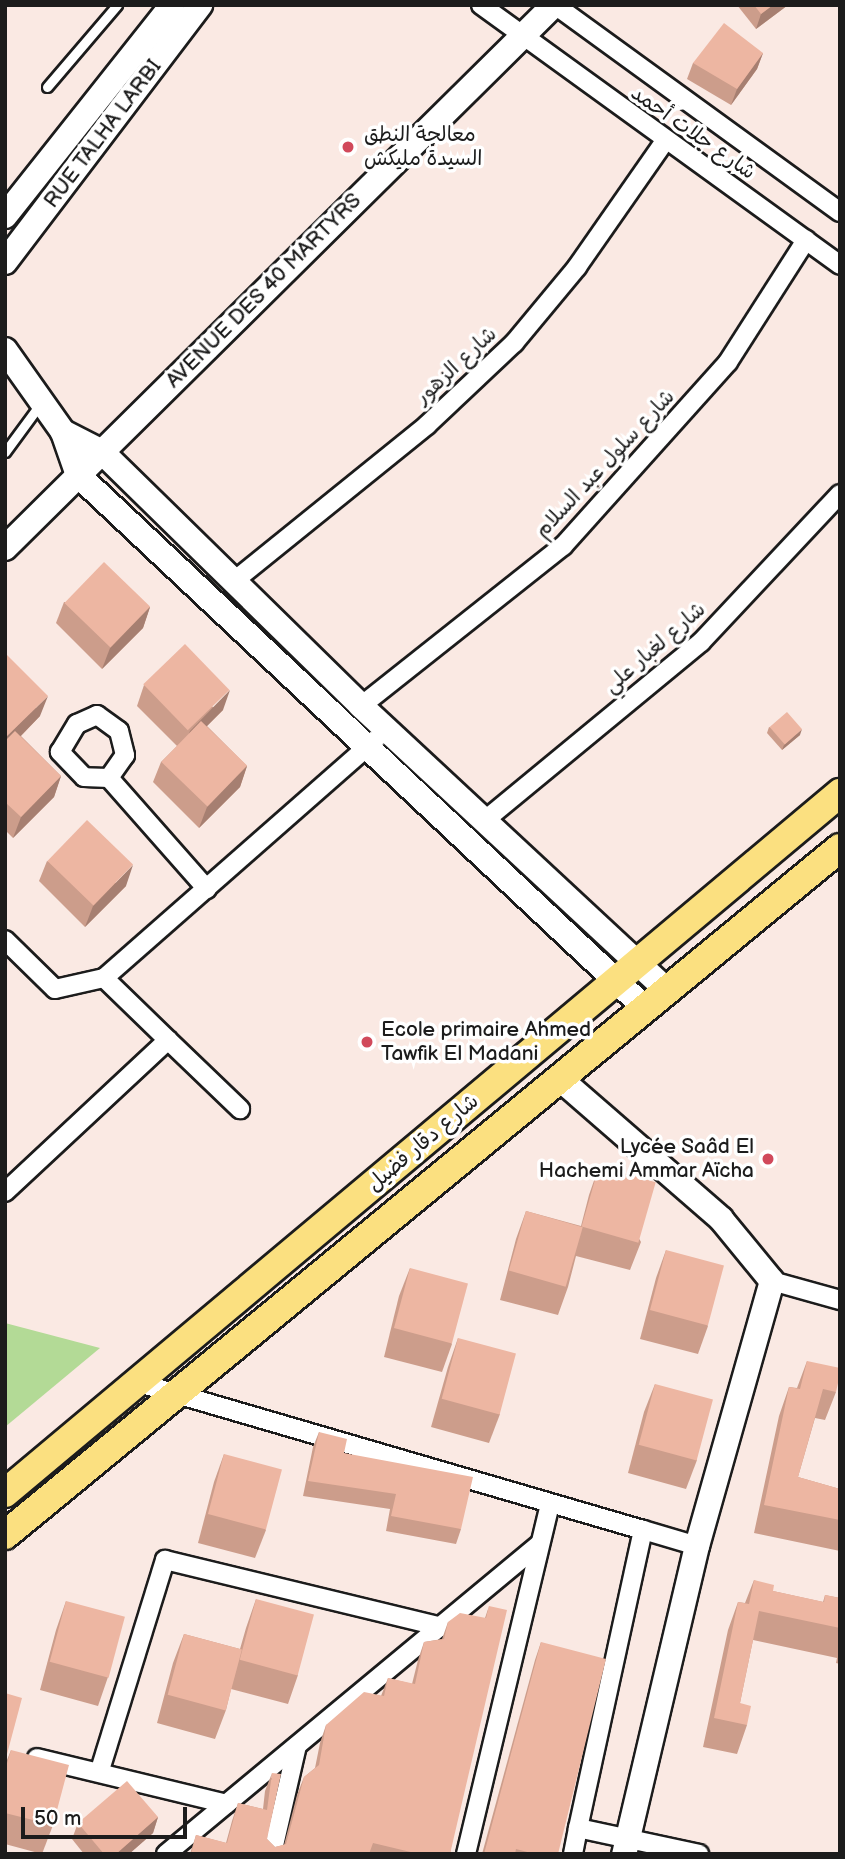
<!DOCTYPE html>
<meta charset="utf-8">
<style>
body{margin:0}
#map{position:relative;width:845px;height:1859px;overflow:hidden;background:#fae9e3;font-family:"Balsamiq Sans","Playpen Sans Arabic",sans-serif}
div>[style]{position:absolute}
.green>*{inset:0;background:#b3da96}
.roads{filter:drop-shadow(2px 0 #1c1c1c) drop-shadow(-2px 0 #1c1c1c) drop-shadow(0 2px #1c1c1c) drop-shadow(0 -2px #1c1c1c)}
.lane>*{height:9px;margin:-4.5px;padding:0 4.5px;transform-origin:4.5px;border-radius:4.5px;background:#fff}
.street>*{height:18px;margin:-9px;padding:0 9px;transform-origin:9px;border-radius:9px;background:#fff}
.secondary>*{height:24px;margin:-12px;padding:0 12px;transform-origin:12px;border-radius:12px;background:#fff}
.primary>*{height:28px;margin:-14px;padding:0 14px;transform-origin:14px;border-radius:14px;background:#fbe080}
.wall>*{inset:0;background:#cc9d8b}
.shaded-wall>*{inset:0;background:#a67f71}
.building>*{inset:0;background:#edb6a2;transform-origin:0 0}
.dots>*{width:19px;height:19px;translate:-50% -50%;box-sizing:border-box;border:4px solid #fff;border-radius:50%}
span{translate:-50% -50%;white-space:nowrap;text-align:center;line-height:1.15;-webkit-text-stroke:7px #fff;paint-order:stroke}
.street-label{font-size:21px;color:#1c1c1c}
.poi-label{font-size:21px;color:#1c1c1c}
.left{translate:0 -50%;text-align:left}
.right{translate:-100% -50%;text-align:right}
.frame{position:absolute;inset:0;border:7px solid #1c1c1c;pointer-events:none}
.scale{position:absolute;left:21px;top:1807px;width:166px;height:32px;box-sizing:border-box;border:4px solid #1c1c1c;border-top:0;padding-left:9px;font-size:21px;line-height:24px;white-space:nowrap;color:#1c1c1c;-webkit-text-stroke:5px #fff;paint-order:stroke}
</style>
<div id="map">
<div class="green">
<i style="clip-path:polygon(5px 1323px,100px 1348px,5px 1427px)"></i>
</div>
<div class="roads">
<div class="lane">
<i style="left:47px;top:87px;width:108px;rotate:-49.5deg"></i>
<i style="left:5px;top:452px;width:61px;rotate:-53.7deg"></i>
</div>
<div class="street">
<i style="left:481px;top:5px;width:443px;rotate:35.9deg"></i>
<i style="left:555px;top:5px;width:352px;rotate:36deg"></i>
<i style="left:234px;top:581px;width:248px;rotate:-38.9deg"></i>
<i style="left:427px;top:425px;width:120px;rotate:-43.3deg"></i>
<i style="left:514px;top:343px;width:99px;rotate:-50.3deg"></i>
<i style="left:577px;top:267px;width:154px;rotate:-55.1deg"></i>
<i style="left:361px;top:706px;width:258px;rotate:-38.4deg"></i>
<i style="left:563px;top:546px;width:247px;rotate:-48.1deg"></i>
<i style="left:728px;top:362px;width:145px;rotate:-57.4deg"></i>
<i style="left:109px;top:778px;width:25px;rotate:-178deg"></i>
<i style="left:84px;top:777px;width:35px;rotate:-134deg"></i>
<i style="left:60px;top:752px;width:33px;rotate:-59deg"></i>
<i style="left:77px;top:724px;width:22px;rotate:-24deg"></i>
<i style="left:97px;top:715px;width:27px;rotate:36deg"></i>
<i style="left:119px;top:731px;width:25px;rotate:76deg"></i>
<i style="left:125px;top:755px;width:28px;rotate:125deg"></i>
<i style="left:109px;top:778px;width:148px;rotate:48.6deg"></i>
<i style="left:484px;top:821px;width:281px;rotate:-39.5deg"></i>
<i style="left:701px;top:642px;width:203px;rotate:-46.8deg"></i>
<i style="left:5px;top:940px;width:70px;rotate:44.4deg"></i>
<i style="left:55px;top:989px;width:50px;rotate:-12.7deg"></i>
<i style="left:104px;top:978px;width:362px;rotate:-41.3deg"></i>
<i style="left:168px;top:1040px;width:100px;rotate:43.8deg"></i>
<i style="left:5px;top:1192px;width:223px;rotate:-43deg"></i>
<i style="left:168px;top:1040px;width:89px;rotate:-135.9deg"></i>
<i style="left:772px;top:1281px;width:71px;rotate:15.6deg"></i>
<i style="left:139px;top:1383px;width:525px;rotate:16.26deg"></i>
<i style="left:643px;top:1530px;width:305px;rotate:102.3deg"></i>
<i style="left:578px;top:1828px;width:124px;rotate:12.1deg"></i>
<i style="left:643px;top:1530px;width:56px;rotate:16.5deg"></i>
<i style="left:37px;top:1758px;width:195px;rotate:13.6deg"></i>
<i style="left:100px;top:1770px;width:220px;rotate:-72.8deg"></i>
<i style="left:165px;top:1560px;width:284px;rotate:13.6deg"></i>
<i style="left:166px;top:1854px;width:484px;rotate:-39.7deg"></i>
<i style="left:272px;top:1854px;width:111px;rotate:-77deg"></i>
<i style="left:466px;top:1854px;width:360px;rotate:-76.5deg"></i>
<i style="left:573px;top:1854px;width:26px;rotate:-79deg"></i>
</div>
<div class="secondary">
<i style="left:5px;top:216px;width:269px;rotate:-51.6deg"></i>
<i style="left:5px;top:262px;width:323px;rotate:-52.8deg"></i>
<i style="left:5px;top:350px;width:100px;rotate:54.7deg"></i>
<i style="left:63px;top:432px;width:46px;rotate:70.8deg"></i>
<i style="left:78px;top:475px;width:777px;rotate:43.23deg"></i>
<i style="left:63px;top:432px;width:44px;rotate:27.1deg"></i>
<i style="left:102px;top:452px;width:363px;rotate:44.4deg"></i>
<i style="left:361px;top:706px;width:417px;rotate:42.9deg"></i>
<i style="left:5px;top:548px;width:772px;rotate:-44.69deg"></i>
<i style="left:559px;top:1078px;width:215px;rotate:41deg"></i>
<i style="left:721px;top:1219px;width:80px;rotate:50.6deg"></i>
<i style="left:772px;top:1281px;width:275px;rotate:105.8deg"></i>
<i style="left:697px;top:1546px;width:317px;rotate:103.3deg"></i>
</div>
<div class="primary">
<i style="left:5px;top:1493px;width:1090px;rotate:-39.97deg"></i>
<i style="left:5px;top:1535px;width:1081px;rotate:-39.45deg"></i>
</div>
</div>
<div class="wall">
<i style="clip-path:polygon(737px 5px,788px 5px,756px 29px)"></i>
<i style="clip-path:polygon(763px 53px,757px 69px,731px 105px,687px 79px,693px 63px)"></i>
<i style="clip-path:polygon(64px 602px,150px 607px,143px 628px,102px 669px,56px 623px)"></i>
<i style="clip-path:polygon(5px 653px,40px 716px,21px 736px,61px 776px,54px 797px,13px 838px,5px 830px)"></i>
<i style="clip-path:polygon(144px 685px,223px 710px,207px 726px,247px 766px,240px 787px,199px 828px,153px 782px,161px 762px,177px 746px,137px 706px)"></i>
<i style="clip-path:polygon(769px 727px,800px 735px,782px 750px,767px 733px)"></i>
<i style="clip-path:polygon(47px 861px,126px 886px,85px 927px,39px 881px)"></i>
<i style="clip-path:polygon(599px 1166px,641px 1242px,630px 1270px,576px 1256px,568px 1287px,558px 1315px,500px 1300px,516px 1239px,526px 1211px,581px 1226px,589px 1195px)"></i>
<i style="clip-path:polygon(666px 1250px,708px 1326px,698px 1354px,640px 1339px,656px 1278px)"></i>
<i style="clip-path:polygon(410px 1268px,452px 1344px,442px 1372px,384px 1357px,399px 1296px)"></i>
<i style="clip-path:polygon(458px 1338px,500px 1414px,489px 1443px,431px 1427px,448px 1367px)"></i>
<i style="clip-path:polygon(807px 1361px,836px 1392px,825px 1420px,815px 1418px,798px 1477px,840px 1489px,840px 1551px,754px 1533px,779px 1416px,789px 1387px,797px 1388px)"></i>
<i style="clip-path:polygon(655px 1384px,697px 1460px,686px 1489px,628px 1473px,644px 1412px)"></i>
<i style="clip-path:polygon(319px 1432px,344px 1453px,461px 1529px,456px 1544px,386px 1531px,390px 1509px,303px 1496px,313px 1447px)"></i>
<i style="clip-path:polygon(224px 1454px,266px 1530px,255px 1558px,198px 1543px,214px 1482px)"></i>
<i style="clip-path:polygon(754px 1580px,773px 1591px,823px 1602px,825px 1595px,840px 1598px,840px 1664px,836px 1663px,837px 1658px,753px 1640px,740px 1703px,747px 1725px,737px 1754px,703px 1747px,728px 1630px,738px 1602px,745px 1603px)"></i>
<i style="clip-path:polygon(256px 1599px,298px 1675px,288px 1704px,231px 1689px,226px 1710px,215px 1739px,157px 1723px,173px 1663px,184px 1634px,240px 1649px,246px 1628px)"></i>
<i style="clip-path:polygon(66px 1601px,108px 1677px,98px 1706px,40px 1690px,56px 1630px)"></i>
<i style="clip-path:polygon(489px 1606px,450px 1854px,190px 1854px,196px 1835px,226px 1843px,232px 1821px,238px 1803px,263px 1809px,265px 1791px,272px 1773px,267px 1839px,275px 1847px,284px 1845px,297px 1795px,304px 1777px,315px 1768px,320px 1743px,326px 1725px,381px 1696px,388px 1678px,412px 1684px,418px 1660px,424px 1642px,442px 1639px,448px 1622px,485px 1618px)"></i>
<i style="clip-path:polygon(541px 1642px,558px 1854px,482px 1854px,535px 1660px)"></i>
<i style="clip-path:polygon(11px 1750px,53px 1825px,42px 1854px,5px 1844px,5px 1765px)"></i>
<i style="clip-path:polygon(158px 1817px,153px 1833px,129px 1854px,84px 1854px,72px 1839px,78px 1823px)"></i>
</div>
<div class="shaded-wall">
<i style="clip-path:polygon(773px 5px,788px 5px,756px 29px,761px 14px)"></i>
<i style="clip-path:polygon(763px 53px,757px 69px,731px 105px,737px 89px)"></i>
<i style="clip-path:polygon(150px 607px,143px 628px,102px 669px,110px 648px)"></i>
<i style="clip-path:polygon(230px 690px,223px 710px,182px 751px,190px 731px)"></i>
<i style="clip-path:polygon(48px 696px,40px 716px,5px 752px,5px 742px,7px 736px)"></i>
<i style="clip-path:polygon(802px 729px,800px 735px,782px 750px,784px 745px)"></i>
<i style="clip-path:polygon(247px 766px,240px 787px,199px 828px,207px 807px)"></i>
<i style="clip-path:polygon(61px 776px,54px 797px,13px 838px,21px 817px)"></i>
<i style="clip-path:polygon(133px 865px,126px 886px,85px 927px,93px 906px)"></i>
<i style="clip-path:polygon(158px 1817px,153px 1833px,129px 1854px,116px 1854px)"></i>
</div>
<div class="building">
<i style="clip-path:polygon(754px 5px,773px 5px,761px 14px)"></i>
<i style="clip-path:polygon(724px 23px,763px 53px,737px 89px,693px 63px)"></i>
<i style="left:104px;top:562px;width:64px;height:57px;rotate:44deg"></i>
<i style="left:185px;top:644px;width:64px;height:58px;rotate:46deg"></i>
<i style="clip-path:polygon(5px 653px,48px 696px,7px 736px,5px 734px)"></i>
<i style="left:787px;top:712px;width:23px;height:23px;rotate:49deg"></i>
<i style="left:201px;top:721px;width:64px;height:57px;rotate:44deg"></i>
<i style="clip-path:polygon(15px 731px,61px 776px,21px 817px,5px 802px,5px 741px)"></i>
<i style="left:87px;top:820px;width:64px;height:57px;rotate:44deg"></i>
<i style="left:599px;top:1166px;width:59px;height:63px;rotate:16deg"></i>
<i style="left:526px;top:1211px;width:59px;height:62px;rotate:16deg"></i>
<i style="left:666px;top:1250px;width:60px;height:62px;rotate:15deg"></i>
<i style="left:410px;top:1268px;width:60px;height:62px;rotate:15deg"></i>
<i style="left:458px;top:1338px;width:60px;height:63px;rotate:15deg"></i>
<i style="clip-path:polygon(807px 1361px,840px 1368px,840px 1374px,836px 1392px,823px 1389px,798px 1477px,840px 1489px,840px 1520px,764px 1505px,789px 1387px,800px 1389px)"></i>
<i style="left:655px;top:1384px;width:60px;height:63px;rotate:15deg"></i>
<i style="clip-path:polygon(319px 1432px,347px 1439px,344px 1453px,473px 1477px,461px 1529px,391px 1516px,396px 1494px,308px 1481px)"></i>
<i style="left:224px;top:1454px;width:60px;height:62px;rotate:15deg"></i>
<i style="clip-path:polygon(754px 1580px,774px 1585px,773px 1591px,824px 1602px,825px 1595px,840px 1598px,840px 1628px,759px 1611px,740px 1703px,751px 1706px,747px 1725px,714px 1718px,738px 1602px,749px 1604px)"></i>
<i style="left:256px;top:1599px;width:60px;height:63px;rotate:15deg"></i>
<i style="left:66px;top:1601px;width:61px;height:63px;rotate:15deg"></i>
<i style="clip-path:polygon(489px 1606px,507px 1610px,450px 1854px,419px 1854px,373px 1843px,369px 1854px,191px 1854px,196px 1835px,227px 1843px,238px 1803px,267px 1810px,272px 1773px,281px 1774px,267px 1839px,275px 1847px,286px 1844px,304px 1777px,319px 1765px,326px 1725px,364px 1692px,384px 1696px,388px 1678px,415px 1684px,424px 1642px,444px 1639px,448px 1622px,460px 1613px,486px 1618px)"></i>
<i style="left:184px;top:1634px;width:60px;height:63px;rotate:15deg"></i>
<i style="clip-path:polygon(541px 1642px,606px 1659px,558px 1854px,535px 1854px,516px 1849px,515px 1854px,484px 1854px)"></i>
<i style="clip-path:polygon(5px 1693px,22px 1698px,6px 1758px,5px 1758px)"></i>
<i style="clip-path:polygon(11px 1750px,69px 1765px,53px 1825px,5px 1813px,5px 1770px)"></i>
<i style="clip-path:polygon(127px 1781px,158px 1817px,116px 1854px,104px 1854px,78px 1823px)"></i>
</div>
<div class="dots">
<i style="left:348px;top:147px;background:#d1495b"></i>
<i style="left:367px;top:1042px;background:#d1495b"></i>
<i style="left:768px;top:1159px;background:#d1495b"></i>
</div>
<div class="street-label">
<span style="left:693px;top:133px;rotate:35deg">شارع جلات أحمد</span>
<span style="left:103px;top:134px;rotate:-53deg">RUE TALHA LARBI</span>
<span style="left:264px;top:291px;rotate:-45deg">AVENUE DES 40 MARTYRS</span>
<span style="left:456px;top:366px;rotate:-43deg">شارع الزهور</span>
<span style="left:605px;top:464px;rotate:-47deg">شارع سلول عبد السلام</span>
<span style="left:655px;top:648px;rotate:-41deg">شارع لغبار علي</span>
<span style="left:423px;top:1143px;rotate:-40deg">شارع دقار فضيل</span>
</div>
<div class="poi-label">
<span class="left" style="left:364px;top:147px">معالجة النطق<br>السيدة مليكش</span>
<span class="left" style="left:381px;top:1042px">Ecole primaire Ahmed<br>Tawfik El Madani</span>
<span class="right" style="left:754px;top:1159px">Lycée Saâd El<br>Hachemi Ammar Aïcha</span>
</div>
<div class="frame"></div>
<div class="scale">50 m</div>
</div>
